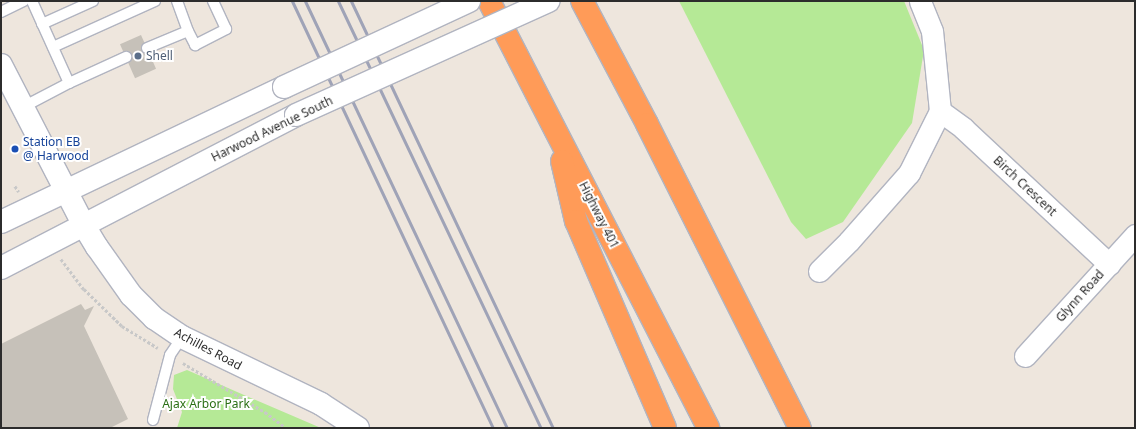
<!DOCTYPE html>
<style>
body{margin:0}
#map{position:relative;width:1136px;height:429px;overflow:hidden;background:#eee6dd;font-family:"Noto Sans",sans-serif}
div>[style]{position:absolute}
.green>*{inset:0;background:#b5e996}
.building>*{inset:0;background:#c6c1b9;transform-origin:0 0}
.path>*{height:2.5px;margin-top:-1.25px;transform-origin:0;background:repeating-linear-gradient(90deg,#c8c8c8 0 3px,transparent 0 5px)}
.roads{filter:drop-shadow(1px 0 #b1b4c0) drop-shadow(-1px 0 #b1b4c0) drop-shadow(0 1px #b1b4c0) drop-shadow(0 -1px #b1b4c0)}
.service>*{height:10px;margin:-5px;padding:0 5px;transform-origin:5px;border-radius:5px;background:#fff}
.minor>*{height:21px;margin:-10.5px;padding:0 10.5px;transform-origin:10.5px;border-radius:10.5px;background:#fff}
.tertiary>*{height:22px;margin:-11px;padding:0 11px;transform-origin:11px;border-radius:11px;background:#fff}
.secondary>*{height:22px;margin:-11px;padding:0 11px;transform-origin:11px;border-radius:11px;background:#fff}
.motorway>*{height:22px;margin:-11px;padding:0 11px;transform-origin:11px;border-radius:11px;background:#ff9b58}
.rail>*{height:3px;margin:-1.5px;padding:0 1.5px;transform-origin:1.5px;border-radius:1.5px;background:#9fa3b7}
.bridges{filter:drop-shadow(1px 0 #b1b4c0) drop-shadow(-1px 0 #b1b4c0) drop-shadow(0 1px #b1b4c0) drop-shadow(0 -1px #b1b4c0)}
.secondary-bridge>*{height:22px;margin:-11px;padding:0 11px;transform-origin:11px;border-radius:11px;background:#fff}
.dots>*{width:11px;height:11px;translate:-50% -50%;box-sizing:border-box;border:2px solid #fff;border-radius:50%}
span{translate:-50% -50%;white-space:nowrap;text-align:center;line-height:1.15;-webkit-text-stroke:4px #fff;paint-order:stroke}
.service-label{font-size:12px;color:#4e5e75}
.left{translate:0 -50%;text-align:left}
.street-label{font-size:12px;color:#2c2c2c}
.transit-label{font-size:12px;color:#164399}
.park-label{font-size:12px;color:#2b6f15}
.frame{position:absolute;inset:0;border:2px solid #2c2c2c;pointer-events:none}
</style>
<div id="map">
<div class="green">
<i style="clip-path:polygon(679px 1px,904px 1px,924px 50px,912px 123px,843px 222px,806px 239px,791px 222px)"></i>
<i style="clip-path:polygon(187px 370px,244px 395px,321px 428px,177px 428px,182px 412px,173px 389px,174px 375px)"></i>
</div>
<div class="building">
<i style="left:141px;top:35px;width:37px;height:23px;rotate:66deg"></i>
<i style="clip-path:polygon(81px 304px,85px 310px,94px 306px,84px 326px,128px 419px,110px 428px,1px 428px,1px 344px)"></i>
</div>
<div class="path">
<i style="left:15px;top:186px;width:7px;rotate:56deg"></i>
<i style="left:61px;top:259px;width:38px;rotate:53deg"></i>
<i style="left:84px;top:289px;width:53px;rotate:44.2deg"></i>
<i style="left:122px;top:326px;width:42px;rotate:31.4deg"></i>
<i style="left:183px;top:363px;width:96px;rotate:30.9deg"></i>
<i style="left:265px;top:412px;width:26px;rotate:37deg"></i>
</div>
<div class="roads">
<div class="service">
<i style="left:177px;top:1px;width:32px;rotate:70deg"></i>
<i style="left:1px;top:12px;width:25px;rotate:-26deg"></i>
<i style="left:42px;top:24px;width:56px;rotate:-24.3deg"></i>
<i style="left:53px;top:47px;width:112px;rotate:-24.3deg"></i>
<i style="left:147px;top:48px;width:44px;rotate:-22.5deg"></i>
<i style="left:188px;top:31px;width:16px;rotate:63deg"></i>
<i style="left:195px;top:45px;width:35px;rotate:-27deg"></i>
<i style="left:226px;top:29px;width:31px;rotate:-115deg"></i>
<i style="left:69px;top:83px;width:63px;rotate:-24.5deg"></i>
<i style="left:23px;top:107px;width:52px;rotate:-27.6deg"></i>
<i style="left:69px;top:83px;width:90px;rotate:-114.3deg"></i>
<i style="left:153px;top:420px;width:67px;rotate:-75.3deg"></i>
<i style="left:170px;top:355px;width:22px;rotate:-56deg"></i>
</div>
<div class="minor">
<i style="left:940px;top:111px;width:29px;rotate:36deg"></i>
<i style="left:963px;top:128px;width:200px;rotate:43deg"></i>
<i style="left:819px;top:271px;width:42px;rotate:-45deg"></i>
<i style="left:849px;top:241px;width:91px;rotate:-48.6deg"></i>
<i style="left:909px;top:173px;width:69px;rotate:-63.4deg"></i>
<i style="left:940px;top:111px;width:80px;rotate:-95.7deg"></i>
<i style="left:932px;top:31px;width:32px;rotate:-112deg"></i>
<i style="left:1025px;top:356px;width:164px;rotate:-47.7deg"></i>
</div>
<div class="tertiary">
<i style="left:1px;top:65px;width:179px;rotate:62.7deg"></i>
<i style="left:83px;top:224px;width:27px;rotate:59deg"></i>
<i style="left:97px;top:247px;width:59px;rotate:54.7deg"></i>
<i style="left:131px;top:295px;width:33px;rotate:45deg"></i>
<i style="left:154px;top:318px;width:34px;rotate:34deg"></i>
<i style="left:182px;top:337px;width:154px;rotate:25.7deg"></i>
<i style="left:321px;top:404px;width:44px;rotate:33deg"></i>
</div>
<div class="secondary">
<i style="left:1px;top:222px;width:314px;rotate:-25.5deg"></i>
<i style="left:1px;top:268px;width:332px;rotate:-27.4deg"></i>
</div>
<div class="motorway">
<i style="left:489px;top:1px;width:480px;rotate:62.8deg"></i>
<i style="left:582px;top:1px;width:139px;rotate:62.1deg"></i>
<i style="left:647px;top:124px;width:340px;rotate:63.3deg"></i>
<i style="left:562px;top:161px;width:62px;rotate:76.9deg"></i>
<i style="left:576px;top:221px;width:225px;rotate:66.7deg"></i>
</div>
</div>
<div class="rail">
<i style="left:292px;top:1px;width:472px;rotate:64.8deg"></i>
<i style="left:305px;top:1px;width:472px;rotate:64.7deg"></i>
<i style="left:338px;top:1px;width:473px;rotate:64.6deg"></i>
<i style="left:351px;top:1px;width:472px;rotate:64.7deg"></i>
</div>
<div class="bridges">
<div class="secondary-bridge">
<i style="left:284px;top:87px;width:204px;rotate:-24.9deg"></i>
<i style="left:296px;top:115px;width:277px;rotate:-24.3deg"></i>
</div>
</div>
<div class="dots">
<i style="left:138px;top:56px;background:#5c6f8a"></i>
<i style="left:15px;top:149px;background:#1a4fb4"></i>
</div>
<div class="service-label">
<span class="left" style="left:146px;top:56px">Shell</span>
</div>
<div class="street-label">
<span style="left:272px;top:129px;rotate:-26deg">Harwood Avenue South</span>
<span style="left:1025px;top:186px;rotate:43deg">Birch Crescent</span>
<span style="left:599px;top:215px;rotate:63deg">Highway 401</span>
<span style="left:1080px;top:296px;rotate:-48deg">Glynn Road</span>
<span style="left:208px;top:349px;rotate:28deg">Achilles Road</span>
</div>
<div class="transit-label">
<span class="left" style="left:23px;top:149px">Station EB<br>@ Harwood</span>
</div>
<div class="park-label">
<span style="left:206px;top:404px">Ajax Arbor Park</span>
</div>
<div class="frame"></div>
</div>
